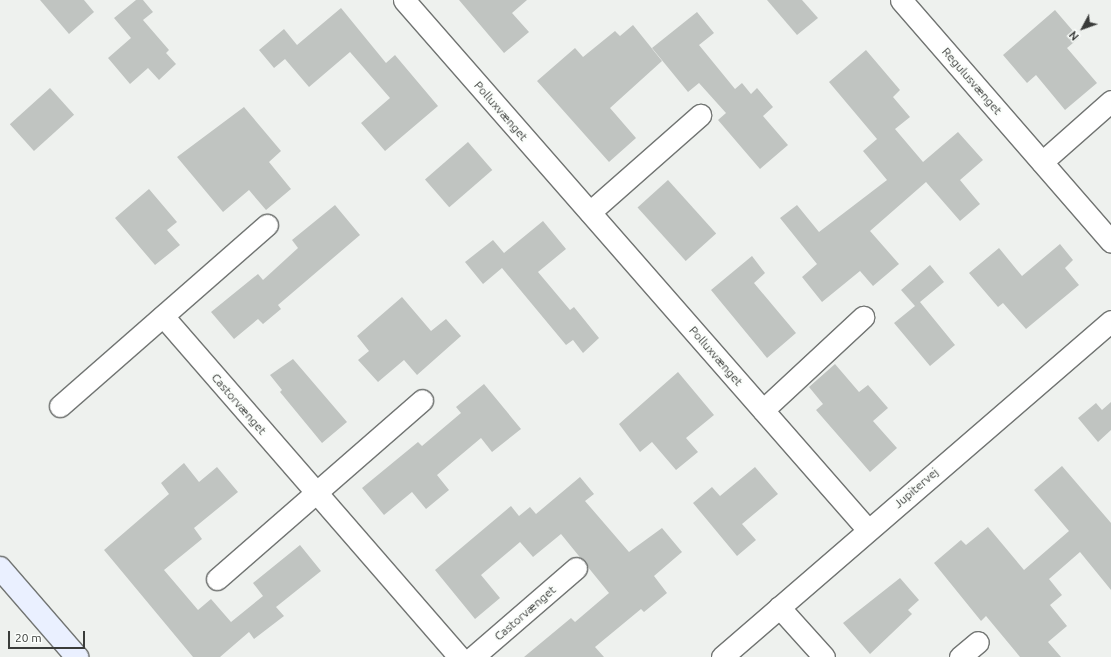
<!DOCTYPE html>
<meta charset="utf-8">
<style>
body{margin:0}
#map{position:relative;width:1111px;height:657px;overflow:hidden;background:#eef1ee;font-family:Ubuntu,sans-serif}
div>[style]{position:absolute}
.building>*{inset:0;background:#c0c4c1;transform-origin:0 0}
.roads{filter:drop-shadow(1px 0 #717472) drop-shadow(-1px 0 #717472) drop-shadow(0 1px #717472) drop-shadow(0 -1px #717472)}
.street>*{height:21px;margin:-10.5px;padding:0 10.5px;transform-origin:10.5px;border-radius:10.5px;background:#fff}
.secondary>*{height:22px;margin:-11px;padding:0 11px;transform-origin:11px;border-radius:11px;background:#eaf0ff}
span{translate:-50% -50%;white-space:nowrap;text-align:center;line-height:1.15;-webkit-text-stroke:4px #fbfefb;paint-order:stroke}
.street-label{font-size:12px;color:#3a3c3a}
.north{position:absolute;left:1063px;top:8px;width:40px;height:40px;-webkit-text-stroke:3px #fbfefb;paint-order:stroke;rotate:229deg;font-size:11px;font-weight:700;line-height:16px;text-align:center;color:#3a3c3a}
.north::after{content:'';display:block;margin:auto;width:14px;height:18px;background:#3a3c3a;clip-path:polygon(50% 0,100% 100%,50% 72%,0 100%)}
.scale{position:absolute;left:8px;top:631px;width:77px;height:18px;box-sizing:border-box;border:2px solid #3a3c3a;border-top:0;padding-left:5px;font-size:12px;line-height:14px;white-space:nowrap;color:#3a3c3a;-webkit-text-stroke:3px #fbfefb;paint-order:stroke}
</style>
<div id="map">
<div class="building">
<i style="clip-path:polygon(40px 0,84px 0,94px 12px,69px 34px)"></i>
<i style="clip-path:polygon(136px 0,143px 0,153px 12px,143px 20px,169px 50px,166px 53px,176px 64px,159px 80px,148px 68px,130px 84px,108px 58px,131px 38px,114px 18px)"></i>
<i style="clip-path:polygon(459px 0,527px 0,512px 13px,529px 32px,504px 53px)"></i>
<i style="clip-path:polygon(767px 0,802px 0,818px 18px,797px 35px)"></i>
<i style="clip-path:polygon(341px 8px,386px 63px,395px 55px,438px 106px,385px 151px,361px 123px,390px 98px,350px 52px,309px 87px,285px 59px,274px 68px,259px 50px,284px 29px,297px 45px)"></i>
<i style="clip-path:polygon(1055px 10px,1079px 38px,1067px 48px,1097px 83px,1065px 110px,1036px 75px,1027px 83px,1003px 55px)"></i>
<i style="clip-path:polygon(697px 12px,714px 33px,699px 45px,735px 89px,742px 83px,751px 94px,757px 88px,773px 107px,763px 116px,788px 145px,760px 169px,718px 120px,726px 113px,699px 83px,688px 92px,652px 48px)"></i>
<i style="clip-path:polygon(633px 25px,662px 61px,610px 108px,636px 138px,609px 162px,537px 81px,575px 48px,583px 57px,615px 31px,620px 36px)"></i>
<i style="clip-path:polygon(866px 50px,900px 90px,893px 97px,910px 117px,895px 129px,923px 162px,958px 132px,983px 160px,960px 180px,980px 204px,960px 221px,926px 182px,870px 231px,899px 264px,873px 286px,860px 271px,822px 302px,802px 277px,817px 264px,780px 218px,797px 205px,819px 232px,887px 180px,863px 151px,877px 139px,829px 82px)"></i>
<i style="left:50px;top:88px;width:36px;height:54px;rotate:48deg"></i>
<i style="clip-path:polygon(244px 107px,281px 151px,269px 162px,291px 189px,266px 210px,249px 190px,223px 212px,177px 157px)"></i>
<i style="left:468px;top:142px;width:37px;height:57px;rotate:49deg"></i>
<i style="left:668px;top:180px;width:72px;height:41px;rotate:48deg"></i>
<i style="clip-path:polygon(149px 189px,177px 222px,167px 230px,180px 245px,155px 265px,115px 218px)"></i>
<i style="clip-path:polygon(335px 205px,360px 235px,278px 305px,281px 309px,263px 324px,258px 319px,234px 339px,211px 312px,258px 274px,263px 280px,298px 248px,292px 240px)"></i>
<i style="clip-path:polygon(543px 221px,566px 249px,538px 272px,570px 310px,574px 307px,599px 338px,583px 353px,573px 340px,566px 345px,502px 268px,483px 284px,465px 262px,493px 240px,504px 253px)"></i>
<i style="clip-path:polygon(1060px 244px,1073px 260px,1065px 268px,1079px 285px,1026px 329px,1003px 303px,998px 307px,969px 273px,999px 248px,1022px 276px)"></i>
<i style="clip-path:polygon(752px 256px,765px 273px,754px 283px,796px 333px,767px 358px,711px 290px)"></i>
<i style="clip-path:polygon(930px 265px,944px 282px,920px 302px,955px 345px,930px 366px,894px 323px,915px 306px,901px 290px)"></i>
<i style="clip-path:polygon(402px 297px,431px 331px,446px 319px,461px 336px,417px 375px,404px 360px,378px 382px,358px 360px,369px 351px,357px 336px)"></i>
<i style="clip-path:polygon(293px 359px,347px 422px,322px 443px,280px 392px,282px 390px,270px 375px)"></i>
<i style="clip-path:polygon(835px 364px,859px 392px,868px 385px,888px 408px,873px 421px,897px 448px,870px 472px,816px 410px,823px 404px,809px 387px)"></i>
<i style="clip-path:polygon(678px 372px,714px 415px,686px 438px,698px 452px,676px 470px,652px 442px,640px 452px,619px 424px)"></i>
<i style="clip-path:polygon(484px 384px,521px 429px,492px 452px,481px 438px,437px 475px,449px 490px,426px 509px,412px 492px,384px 515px,362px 488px,418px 442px,422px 446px,461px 413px,456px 407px)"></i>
<i style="clip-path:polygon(1111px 402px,1111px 430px,1098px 442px,1078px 418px,1096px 403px,1102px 410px)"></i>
<i style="clip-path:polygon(184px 463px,199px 482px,217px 467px,238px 492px,194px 528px,202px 539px,164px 570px,198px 610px,211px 599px,231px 622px,263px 596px,253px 583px,300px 545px,321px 571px,276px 607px,284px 616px,254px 639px,249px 632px,220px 657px,193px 657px,104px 550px,169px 494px,161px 483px)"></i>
<i style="clip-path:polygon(1062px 466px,1111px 523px,1111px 590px,1080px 552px,1049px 579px,1062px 595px,1050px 605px,1067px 626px,1048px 642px,1061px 657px,1020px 657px,986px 616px,981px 621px,934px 563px,961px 540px,966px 545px,988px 527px,1024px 570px,1069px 531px,1034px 490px)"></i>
<i style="clip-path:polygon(755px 467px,778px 494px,742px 524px,756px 540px,737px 556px,693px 503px,712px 487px,720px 496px)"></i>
<i style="clip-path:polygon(580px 477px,594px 494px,585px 501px,629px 552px,662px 528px,682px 552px,654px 576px,667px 593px,644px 612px,641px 609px,595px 647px,604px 657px,524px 657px,571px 618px,575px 622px,609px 593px,561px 534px,533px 557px,520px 542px,481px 575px,500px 598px,475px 619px,435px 570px,511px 506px,519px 516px,530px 507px,536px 514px)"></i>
<i style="clip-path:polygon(900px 578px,919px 600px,908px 610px,912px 614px,870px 654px,843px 623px)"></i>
</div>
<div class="roads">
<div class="street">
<i style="left:404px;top:0;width:704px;rotate:48.8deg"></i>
<i style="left:901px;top:0;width:320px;rotate:49deg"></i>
<i style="left:1042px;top:162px;width:92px;rotate:-41.5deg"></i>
<i style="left:590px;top:212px;width:147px;rotate:-41.4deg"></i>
<i style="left:163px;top:316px;width:452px;rotate:49deg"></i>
<i style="left:60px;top:406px;width:275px;rotate:-41.2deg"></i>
<i style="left:763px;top:410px;width:137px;rotate:-42.9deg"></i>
<i style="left:217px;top:579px;width:272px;rotate:-41.1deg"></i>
<i style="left:779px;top:607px;width:67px;rotate:48deg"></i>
<i style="left:473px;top:657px;width:136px;rotate:-40.8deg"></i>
<i style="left:722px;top:657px;width:514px;rotate:-40.82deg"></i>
<i style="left:960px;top:657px;width:23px;rotate:-40deg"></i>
</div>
<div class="secondary">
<i style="left:0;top:568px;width:118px;rotate:49.1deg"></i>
</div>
</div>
<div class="street-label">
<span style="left:972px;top:81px;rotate:49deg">Regulusvænget</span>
<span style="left:501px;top:111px;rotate:49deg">Polluxvænget</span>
<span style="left:716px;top:356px;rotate:49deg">Polluxvænget</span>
<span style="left:239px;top:404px;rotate:49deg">Castorvænget</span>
<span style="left:916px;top:488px;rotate:-41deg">Jupitervej</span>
<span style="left:525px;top:613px;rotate:-41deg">Castorvænget</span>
</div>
<div class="north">N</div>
<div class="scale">20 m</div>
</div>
